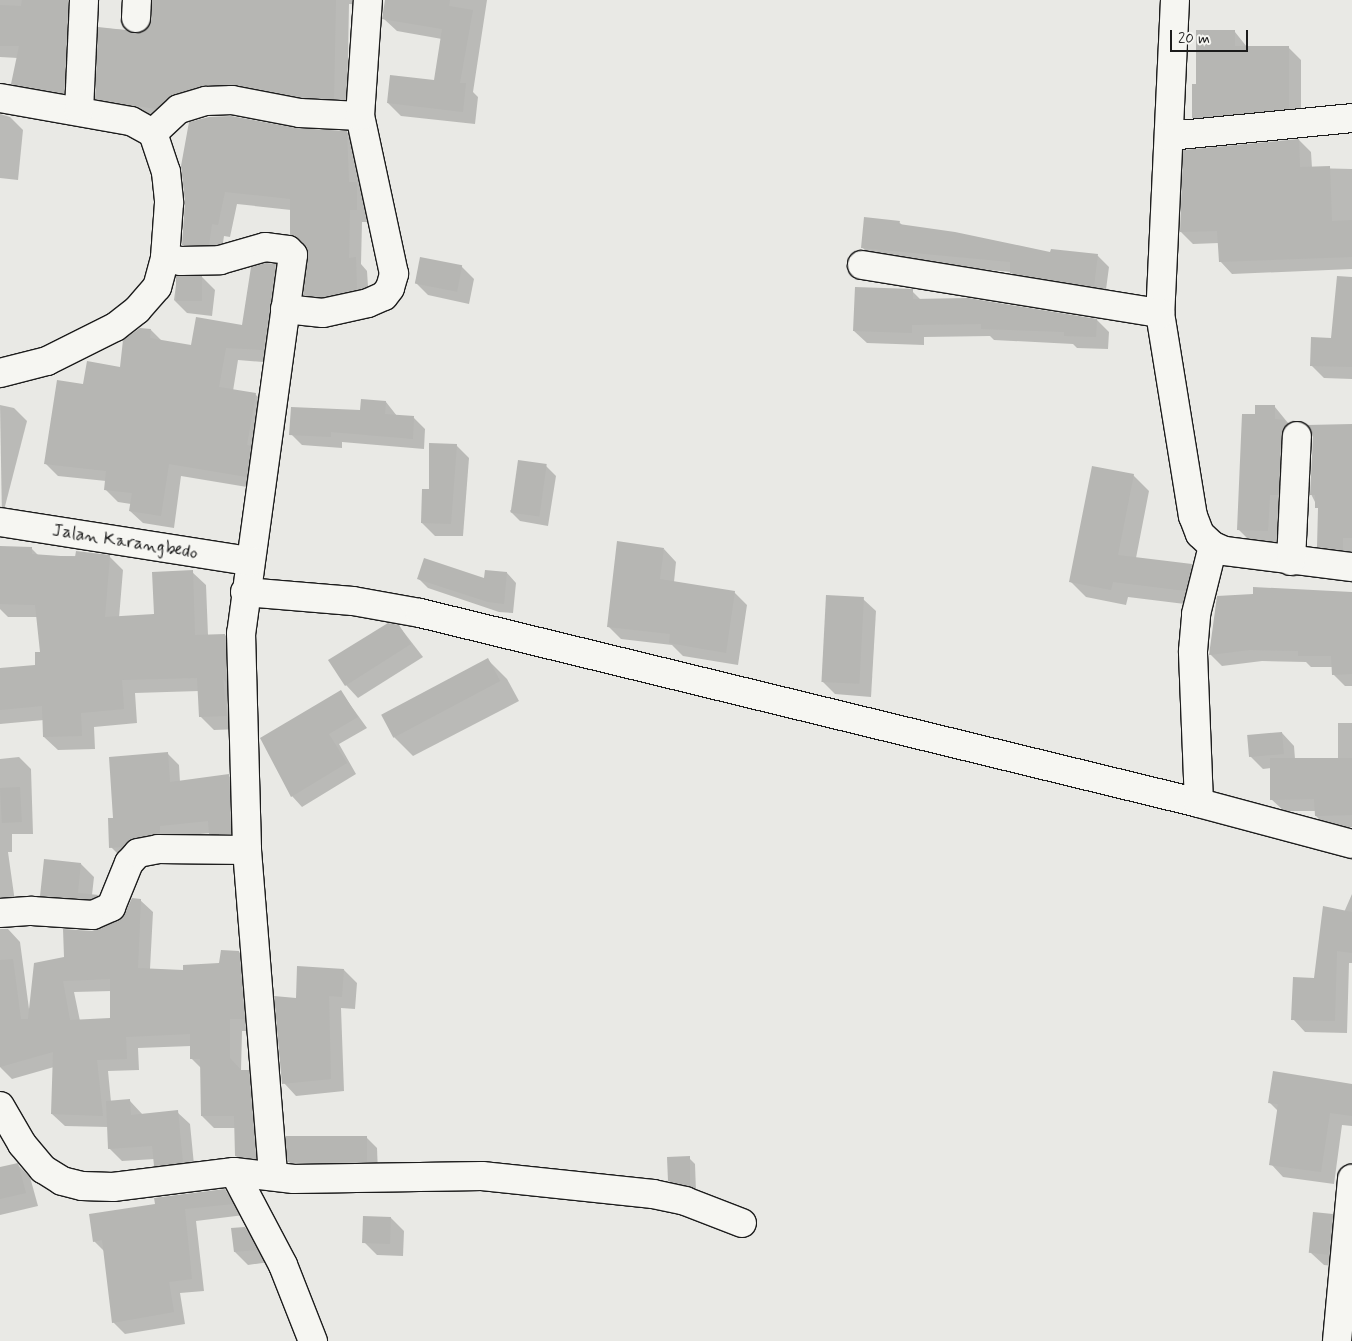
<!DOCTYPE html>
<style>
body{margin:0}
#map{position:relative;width:1352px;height:1341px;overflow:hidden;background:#e9e9e5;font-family:Mynerve,sans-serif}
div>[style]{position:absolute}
.shadow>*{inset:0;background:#0003}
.building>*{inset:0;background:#b6b6b3;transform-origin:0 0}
.roads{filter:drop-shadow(1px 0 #1c1c1c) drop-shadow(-1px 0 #1c1c1c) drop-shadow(0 1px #1c1c1c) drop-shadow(0 -1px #1c1c1c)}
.minor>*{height:28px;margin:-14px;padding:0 14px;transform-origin:14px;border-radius:14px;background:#f6f6f2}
span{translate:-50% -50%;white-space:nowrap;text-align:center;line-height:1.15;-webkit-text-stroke:4.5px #f6f6f2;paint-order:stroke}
.street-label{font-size:18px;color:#1c1c1c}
.scale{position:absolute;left:1170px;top:30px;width:78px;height:22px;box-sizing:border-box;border:2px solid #1c1c1c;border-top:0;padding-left:6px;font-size:15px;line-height:18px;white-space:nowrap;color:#1c1c1c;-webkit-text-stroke:4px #f6f6f2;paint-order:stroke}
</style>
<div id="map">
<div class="shadow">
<i style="clip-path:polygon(0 0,87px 0,77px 106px,25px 97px,12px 84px,18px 58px,0 57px)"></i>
<i style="clip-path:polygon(152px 0,373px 0,368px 5px,349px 4px,347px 111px,245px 97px,169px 122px,109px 111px,96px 98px,100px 28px,125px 30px,136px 35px,150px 27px)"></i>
<i style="clip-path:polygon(386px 0,487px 0,473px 92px,478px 97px,475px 124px,401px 116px,388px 103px,435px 81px,442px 39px,397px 31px,384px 19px)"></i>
<i style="clip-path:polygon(1235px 32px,1247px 47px,1288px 47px,1301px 60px,1301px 121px,1206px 130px,1193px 118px,1197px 85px)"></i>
<i style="clip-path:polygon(0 114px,10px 117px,23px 130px,18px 180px,0 178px)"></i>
<i style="clip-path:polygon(297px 130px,347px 132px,359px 145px,360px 187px,369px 196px,368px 222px,362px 222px,361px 264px,367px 271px,369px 302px,317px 307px,305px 295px,309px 250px,292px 234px,291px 210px,237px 204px,230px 237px,224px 236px,221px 256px,195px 257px,183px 245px,186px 202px)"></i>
<i style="clip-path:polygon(1299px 140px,1311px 152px,1312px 168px,1352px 169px,1352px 269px,1232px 274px,1220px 261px,1219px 243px,1193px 244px,1181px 232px)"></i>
<i style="clip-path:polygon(899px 222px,903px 226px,1051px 254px,1098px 256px,1109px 267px,1105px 297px,1022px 284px,1011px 272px,873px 259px,862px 247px)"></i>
<i style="clip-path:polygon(276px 266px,288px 278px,275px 363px,238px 360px,233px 391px,255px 394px,268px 407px,259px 489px,181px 476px,174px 528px,143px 523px,130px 511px,131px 504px,118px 502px,105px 489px,106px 481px,58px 476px,45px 463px,84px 386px,121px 368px,151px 330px,162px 341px,192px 346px,243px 326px)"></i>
<i style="clip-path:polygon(461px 266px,474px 279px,469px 304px,428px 295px,415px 282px)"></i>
<i style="clip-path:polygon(177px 277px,202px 277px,215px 290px,212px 316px,187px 313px,174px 300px)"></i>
<i style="clip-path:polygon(912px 291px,921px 300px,1097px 320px,1109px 332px,1108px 349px,1077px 348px,1073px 344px,994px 340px,990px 336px,924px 337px,924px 345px,867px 343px,854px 331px)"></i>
<i style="clip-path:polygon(1352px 295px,1352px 379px,1324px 378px,1311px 365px,1332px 339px)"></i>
<i style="clip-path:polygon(386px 402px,397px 416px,414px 418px,425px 429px,424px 449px,342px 442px,342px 448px,302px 445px,291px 434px)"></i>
<i style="clip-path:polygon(0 405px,14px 408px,27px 421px,2px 518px)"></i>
<i style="clip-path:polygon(1275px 407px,1297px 434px,1281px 544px,1251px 542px,1238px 529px,1256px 415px)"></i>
<i style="clip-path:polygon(1352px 425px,1352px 561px,1330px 559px,1318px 546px,1319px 510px,1311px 494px)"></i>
<i style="clip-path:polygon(456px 445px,469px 458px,463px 536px,435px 536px,422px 523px,430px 491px)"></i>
<i style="clip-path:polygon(546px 466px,556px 476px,548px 526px,520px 521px,510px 511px)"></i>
<i style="clip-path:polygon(1133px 475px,1149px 491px,1136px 558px,1192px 566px,1207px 581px,1201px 606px,1128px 597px,1126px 605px,1086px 597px,1070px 581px)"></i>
<i style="clip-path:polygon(0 547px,31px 548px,39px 556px,109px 556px,123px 570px,119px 618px,155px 615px,192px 572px,206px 585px,208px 635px,225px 635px,239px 648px,241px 729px,214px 730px,200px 716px,199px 691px,135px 693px,137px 723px,94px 727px,95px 749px,58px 750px,44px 737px,44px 720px,0 724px,0 669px,36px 666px,41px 653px,37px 617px,8px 617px,0 609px)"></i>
<i style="clip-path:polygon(664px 549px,676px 562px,674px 582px,734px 592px,747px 605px,738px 665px,683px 656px,672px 645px,621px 639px,608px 626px)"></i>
<i style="clip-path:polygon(507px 573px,516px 583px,513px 613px,499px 612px,428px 588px,419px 579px,486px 579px)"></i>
<i style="clip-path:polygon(1352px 593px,1352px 686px,1345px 686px,1333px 674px,1333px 667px,1311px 667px,1306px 662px,1262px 661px,1222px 666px,1210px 654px,1254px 596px)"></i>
<i style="clip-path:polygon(863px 599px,876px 611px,871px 697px,835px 694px,822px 681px)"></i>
<i style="clip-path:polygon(399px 626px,423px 657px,358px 698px,346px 685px)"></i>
<i style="clip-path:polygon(488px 660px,507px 679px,519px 701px,413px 756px,394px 737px)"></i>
<i style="clip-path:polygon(341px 692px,367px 728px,339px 744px,356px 774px,302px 807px,292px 796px)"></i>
<i style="clip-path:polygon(1338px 723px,1352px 723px,1352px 827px,1328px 828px,1316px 816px,1316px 811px,1284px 811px,1271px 799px,1271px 768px,1263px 769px,1250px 756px,1282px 733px,1294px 746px,1295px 759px,1338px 759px)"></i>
<i style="clip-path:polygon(evenodd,168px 754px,179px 765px,180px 782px,229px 776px,240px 787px,242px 845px,222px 845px,210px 833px,171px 837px,122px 858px,111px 847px,115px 819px,168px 754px,219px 833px,237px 833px,237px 836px,219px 835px,219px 833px)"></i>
<i style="clip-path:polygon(19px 757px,31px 769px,33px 834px,12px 834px,12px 852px,8px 852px,16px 909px,0 918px,0 759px)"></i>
<i style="clip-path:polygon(81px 864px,94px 877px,92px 895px,99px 896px,111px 908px,54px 908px,41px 895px)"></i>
<i style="clip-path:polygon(1352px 894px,1352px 963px,1349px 963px,1347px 1033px,1305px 1032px,1293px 1019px,1315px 979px)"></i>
<i style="clip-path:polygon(evenodd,140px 900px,153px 912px,150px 969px,184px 971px,220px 964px,239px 952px,251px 965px,256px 1031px,242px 1031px,241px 1071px,248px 1071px,260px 1083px,267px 1170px,248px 1168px,236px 1156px,236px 1128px,214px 1128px,202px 1116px,201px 1068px,191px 1058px,191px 1046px,138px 1048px,139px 1070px,108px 1071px,111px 1102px,130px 1101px,143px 1115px,177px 1112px,190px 1124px,195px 1175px,168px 1178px,155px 1166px,155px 1159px,122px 1161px,109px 1148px,108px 1127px,65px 1126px,52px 1114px,54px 1067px,12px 1079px,0 1067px,0 929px,8px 929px,20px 942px,29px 1009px,65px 958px,93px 932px,118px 922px,140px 900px,112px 991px,111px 1019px,80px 1021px,74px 992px,112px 991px)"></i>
<i style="clip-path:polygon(344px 970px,357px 983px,355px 1009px,341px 1008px,344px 1091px,296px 1096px,284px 1083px,297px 999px)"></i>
<i style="clip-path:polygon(1352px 1085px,1352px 1126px,1342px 1125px,1334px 1184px,1283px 1177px,1271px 1164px,1278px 1111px,1269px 1102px)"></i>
<i style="clip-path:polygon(366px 1137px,377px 1148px,378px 1173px,300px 1173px,289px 1162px)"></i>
<i style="clip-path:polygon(689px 1158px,695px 1164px,696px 1192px,675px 1187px,669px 1181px)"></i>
<i style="clip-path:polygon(17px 1164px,30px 1177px,38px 1206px,0 1215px,0 1168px)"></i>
<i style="clip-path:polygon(225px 1190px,244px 1215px,196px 1221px,204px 1291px,180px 1293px,185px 1324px,125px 1334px,113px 1322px,105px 1252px,94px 1241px,156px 1205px)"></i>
<i style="clip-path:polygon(1333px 1215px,1345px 1228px,1342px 1267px,1324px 1265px,1311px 1253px)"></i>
<i style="clip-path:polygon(391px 1218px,404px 1231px,403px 1256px,377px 1255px,364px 1242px)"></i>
<i style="clip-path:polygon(245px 1228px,258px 1241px,269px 1262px,248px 1265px,235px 1252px)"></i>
</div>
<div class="building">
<i style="clip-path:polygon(22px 0,68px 0,64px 93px,11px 84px,19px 46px,0 46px,0 5px,21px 6px)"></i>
<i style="clip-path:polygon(152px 0,336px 0,334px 99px,302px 97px,232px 84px,202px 86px,175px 94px,156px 109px,95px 99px,98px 27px,143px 32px,152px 19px)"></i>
<i style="clip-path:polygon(385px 0,450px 0,449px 6px,473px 10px,460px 83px,466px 83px,463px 112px,387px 103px,390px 75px,434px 80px,442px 29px,382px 19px)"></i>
<i style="clip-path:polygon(1196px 30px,1235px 30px,1235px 46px,1289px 46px,1289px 109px,1192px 118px,1192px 84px,1196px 84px)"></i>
<i style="clip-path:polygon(231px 116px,297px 128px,347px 131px,349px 182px,357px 182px,357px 210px,350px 210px,349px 258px,356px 257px,357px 289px,322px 297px,303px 295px,308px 250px,299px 239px,290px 235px,290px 199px,225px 192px,218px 225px,212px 224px,209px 245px,182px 245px,185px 202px,181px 166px,189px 122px,209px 117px)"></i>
<i style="clip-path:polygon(1299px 139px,1300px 167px,1330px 166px,1332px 221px,1352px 220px,1352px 257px,1219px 262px,1217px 231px,1180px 232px,1183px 150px)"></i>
<i style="clip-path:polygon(864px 217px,900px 221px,899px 224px,955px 232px,1050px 252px,1051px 249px,1098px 254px,1094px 287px,1010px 273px,1010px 262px,861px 248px)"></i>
<i style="left:420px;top:257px;width:43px;height:27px;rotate:11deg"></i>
<i style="clip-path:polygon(266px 263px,276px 264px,263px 350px,226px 348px,219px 387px,256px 393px,247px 445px,251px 446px,247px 477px,169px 464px,161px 516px,129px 511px,132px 493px,104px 490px,106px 471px,44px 464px,57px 380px,83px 384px,87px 361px,120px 367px,123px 340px,140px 328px,151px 329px,150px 338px,191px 345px,196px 317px,242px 325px,251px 267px)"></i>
<i style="left:176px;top:276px;width:26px;height:25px"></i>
<i style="clip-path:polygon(1337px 276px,1352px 277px,1352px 367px,1310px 366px,1311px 337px,1331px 338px)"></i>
<i style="clip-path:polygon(855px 287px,913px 289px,913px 299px,968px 298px,1097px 319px,1096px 337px,1064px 336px,1064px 332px,981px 329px,981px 324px,912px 325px,912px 333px,853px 331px)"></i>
<i style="clip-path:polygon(361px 399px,386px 401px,385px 414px,414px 416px,413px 439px,331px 432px,331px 437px,289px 435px,291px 407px,360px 410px)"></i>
<i style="clip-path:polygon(1255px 405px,1275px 405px,1275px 419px,1285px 420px,1286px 425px,1281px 435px,1279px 495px,1270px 495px,1268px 531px,1237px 530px,1242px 414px,1255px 414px)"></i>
<i style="clip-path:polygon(1352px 424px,1352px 538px,1343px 538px,1343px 550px,1317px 547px,1318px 508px,1315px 508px,1315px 495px,1310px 495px,1313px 437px,1307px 425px)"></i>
<i style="clip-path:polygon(429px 443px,457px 444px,451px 524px,421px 523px,422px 489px,429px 489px)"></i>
<i style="left:518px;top:460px;width:29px;height:53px;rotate:8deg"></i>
<i style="clip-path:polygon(1092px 466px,1134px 474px,1118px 555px,1192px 564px,1186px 591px,1113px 582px,1111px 590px,1069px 582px)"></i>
<i style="clip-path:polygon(617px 541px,664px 548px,660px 579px,735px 591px,726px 653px,669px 643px,670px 634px,607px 627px)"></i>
<i style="clip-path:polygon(0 546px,32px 547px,32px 554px,75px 557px,76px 551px,110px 555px,105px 617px,154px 614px,152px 572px,193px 570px,195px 635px,225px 634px,227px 684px,223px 678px,227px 716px,199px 717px,197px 678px,122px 680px,124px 709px,81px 713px,82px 736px,43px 737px,42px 706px,0 710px,0 668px,35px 665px,35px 652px,40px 652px,35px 605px,0 604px)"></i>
<i style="clip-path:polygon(424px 558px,484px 578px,485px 570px,507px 572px,504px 604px,488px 602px,417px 579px)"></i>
<i style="clip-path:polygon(1253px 587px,1352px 592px,1352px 674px,1332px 675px,1331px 656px,1298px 656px,1298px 651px,1250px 650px,1209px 655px,1217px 596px,1253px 594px)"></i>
<i style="left:826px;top:595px;width:38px;height:87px;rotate:3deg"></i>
<i style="clip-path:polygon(388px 623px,399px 625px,411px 644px,345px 686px,328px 660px)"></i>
<i style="left:488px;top:658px;width:26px;height:121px;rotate:62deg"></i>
<i style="clip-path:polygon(341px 690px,358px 717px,329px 734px,347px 763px,291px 797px,260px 738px)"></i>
<i style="left:1282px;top:732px;width:22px;height:35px;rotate:85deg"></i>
<i style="clip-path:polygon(168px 752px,170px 782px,229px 774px,231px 834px,209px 834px,208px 821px,160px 826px,160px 833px,135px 838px,123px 847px,109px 848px,108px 818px,113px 818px,109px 757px)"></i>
<i style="clip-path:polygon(1270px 758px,1352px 758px,1352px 815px,1315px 816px,1314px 799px,1270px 800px)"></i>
<i style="left:20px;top:787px;width:35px;height:20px;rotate:87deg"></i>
<i style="clip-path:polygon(44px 859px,81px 863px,78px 893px,99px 895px,90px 899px,40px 896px)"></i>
<i style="clip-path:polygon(evenodd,132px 898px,141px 899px,138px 968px,183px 970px,183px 965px,219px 963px,221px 950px,239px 951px,245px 1019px,230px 1019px,230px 1058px,241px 1070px,249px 1070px,256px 1159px,235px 1156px,234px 1116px,201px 1116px,200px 1059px,190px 1059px,190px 1034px,126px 1037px,127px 1059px,97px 1060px,103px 1116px,51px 1114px,53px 1052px,0 1067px,0 960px,13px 959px,21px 1019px,28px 1019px,34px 963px,64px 957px,63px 929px,92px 931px,117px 921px,125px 913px,132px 898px,110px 979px,110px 1018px,70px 1020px,63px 981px,110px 979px)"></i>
<i style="clip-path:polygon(1323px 906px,1352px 912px,1352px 953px,1337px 951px,1335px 1021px,1291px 1020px,1293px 977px,1314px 978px)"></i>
<i style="clip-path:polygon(297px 966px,344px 969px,342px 997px,329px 996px,331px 1079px,282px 1084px,274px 996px,296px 998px)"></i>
<i style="clip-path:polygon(1273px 1071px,1352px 1084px,1352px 1116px,1330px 1113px,1321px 1172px,1269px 1165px,1278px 1104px,1268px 1103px)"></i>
<i style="clip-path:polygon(130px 1099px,131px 1115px,178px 1110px,183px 1163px,154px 1166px,152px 1146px,108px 1149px,106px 1101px)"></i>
<i style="left:367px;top:1136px;width:26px;height:81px;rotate:90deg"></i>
<i style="clip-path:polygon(690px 1156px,690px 1186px,668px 1181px,667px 1157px)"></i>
<i style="clip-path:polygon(18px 1163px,26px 1193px,0 1199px,0 1167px)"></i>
<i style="clip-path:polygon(225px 1189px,233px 1204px,185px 1209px,192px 1279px,169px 1282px,174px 1312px,112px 1323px,102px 1240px,93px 1242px,89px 1214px,155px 1204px,154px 1198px)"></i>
<i style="left:1313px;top:1212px;width:20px;height:41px;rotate:6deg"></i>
<i style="left:363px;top:1216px;width:28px;height:27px;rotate:2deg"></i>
<i style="clip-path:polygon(245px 1227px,257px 1250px,234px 1252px,231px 1228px)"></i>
</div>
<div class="roads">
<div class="minor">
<i style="left:1175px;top:0;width:313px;rotate:92.7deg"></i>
<i style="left:1160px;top:313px;width:206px;rotate:80.8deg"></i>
<i style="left:1193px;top:516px;width:19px;rotate:69deg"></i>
<i style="left:1200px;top:534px;width:18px;rotate:43deg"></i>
<i style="left:1213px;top:546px;width:13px;rotate:23deg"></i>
<i style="left:1225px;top:551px;width:128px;rotate:7.2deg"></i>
<i style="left:136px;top:18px;width:18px;rotate:-87deg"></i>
<i style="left:0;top:98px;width:133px;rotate:10deg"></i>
<i style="left:131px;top:121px;width:25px;rotate:29deg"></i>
<i style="left:153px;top:133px;width:41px;rotate:71.6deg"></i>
<i style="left:166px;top:172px;width:31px;rotate:84deg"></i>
<i style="left:169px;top:203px;width:55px;rotate:94.2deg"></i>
<i style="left:165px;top:258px;width:30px;rotate:105deg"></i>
<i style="left:157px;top:287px;width:30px;rotate:131deg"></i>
<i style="left:137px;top:310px;width:28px;rotate:142deg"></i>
<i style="left:115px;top:327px;width:76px;rotate:153.4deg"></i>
<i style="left:47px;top:361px;width:49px;rotate:165.7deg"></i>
<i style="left:79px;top:111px;width:111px;rotate:-87.4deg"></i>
<i style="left:153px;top:133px;width:35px;rotate:-43deg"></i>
<i style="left:179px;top:109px;width:28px;rotate:-17deg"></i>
<i style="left:206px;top:101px;width:26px;rotate:-2deg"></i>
<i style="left:232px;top:100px;width:69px;rotate:10.8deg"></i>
<i style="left:300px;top:113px;width:60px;rotate:2.9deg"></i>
<i style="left:1169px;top:136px;width:184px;rotate:-5.6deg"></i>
<i style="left:165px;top:258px;width:16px;rotate:11deg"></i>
<i style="left:181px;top:261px;width:39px;rotate:-1deg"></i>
<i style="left:220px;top:260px;width:47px;rotate:-16.1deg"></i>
<i style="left:265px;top:247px;width:23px;rotate:7deg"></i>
<i style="left:288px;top:250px;width:7px;rotate:45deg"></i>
<i style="left:293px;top:255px;width:382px;rotate:97.8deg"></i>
<i style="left:241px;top:633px;width:217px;rotate:88.4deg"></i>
<i style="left:247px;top:850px;width:327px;rotate:85.4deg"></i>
<i style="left:862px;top:265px;width:302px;rotate:9.2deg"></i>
<i style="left:285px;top:309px;width:38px;rotate:6deg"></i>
<i style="left:323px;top:313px;width:46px;rotate:-12.5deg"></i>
<i style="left:368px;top:303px;width:17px;rotate:-24deg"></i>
<i style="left:384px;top:296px;width:10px;rotate:-53deg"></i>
<i style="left:390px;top:288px;width:15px;rotate:-74deg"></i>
<i style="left:394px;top:274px;width:162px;rotate:-102.1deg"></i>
<i style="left:360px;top:116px;width:116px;rotate:-86.1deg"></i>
<i style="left:0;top:522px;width:253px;rotate:8.9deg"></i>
<i style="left:1291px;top:561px;width:125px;rotate:-87.3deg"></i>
<i style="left:245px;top:592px;width:108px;rotate:4.8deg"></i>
<i style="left:353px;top:601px;width:68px;rotate:10.2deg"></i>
<i style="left:420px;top:613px;width:802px;rotate:13.71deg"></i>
<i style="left:1199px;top:803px;width:158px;rotate:15deg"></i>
<i style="left:1199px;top:803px;width:152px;rotate:-92.3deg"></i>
<i style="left:1193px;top:651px;width:37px;rotate:-85deg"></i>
<i style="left:1196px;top:614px;width:70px;rotate:-76deg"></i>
<i style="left:0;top:913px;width:32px;rotate:-4deg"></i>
<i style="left:32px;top:911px;width:61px;rotate:3.8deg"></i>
<i style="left:93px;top:915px;width:20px;rotate:-24deg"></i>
<i style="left:111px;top:907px;width:48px;rotate:-67.8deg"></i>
<i style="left:129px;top:863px;width:13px;rotate:-48deg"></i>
<i style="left:138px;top:853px;width:20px;rotate:-11deg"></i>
<i style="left:158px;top:849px;width:89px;rotate:0.6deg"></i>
<i style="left:0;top:1106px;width:44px;rotate:59.9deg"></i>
<i style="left:22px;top:1144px;width:33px;rotate:50deg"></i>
<i style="left:43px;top:1169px;width:22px;rotate:32deg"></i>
<i style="left:62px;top:1181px;width:21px;rotate:14deg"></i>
<i style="left:82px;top:1186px;width:31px;rotate:2deg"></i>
<i style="left:113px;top:1187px;width:122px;rotate:-7.1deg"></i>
<i style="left:234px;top:1172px;width:60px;rotate:6.7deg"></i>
<i style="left:294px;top:1179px;width:188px;rotate:-0.9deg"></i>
<i style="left:482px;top:1176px;width:172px;rotate:6deg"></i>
<i style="left:653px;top:1194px;width:33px;rotate:12deg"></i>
<i style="left:685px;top:1201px;width:61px;rotate:21.1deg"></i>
<i style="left:234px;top:1172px;width:105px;rotate:62.2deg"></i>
<i style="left:283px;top:1265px;width:82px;rotate:68.5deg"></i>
<i style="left:1337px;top:1341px;width:163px;rotate:-84.7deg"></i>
</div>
</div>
<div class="street-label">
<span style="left:125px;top:542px;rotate:9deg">Jalan Karangbedo</span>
</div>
<div class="scale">20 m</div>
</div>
